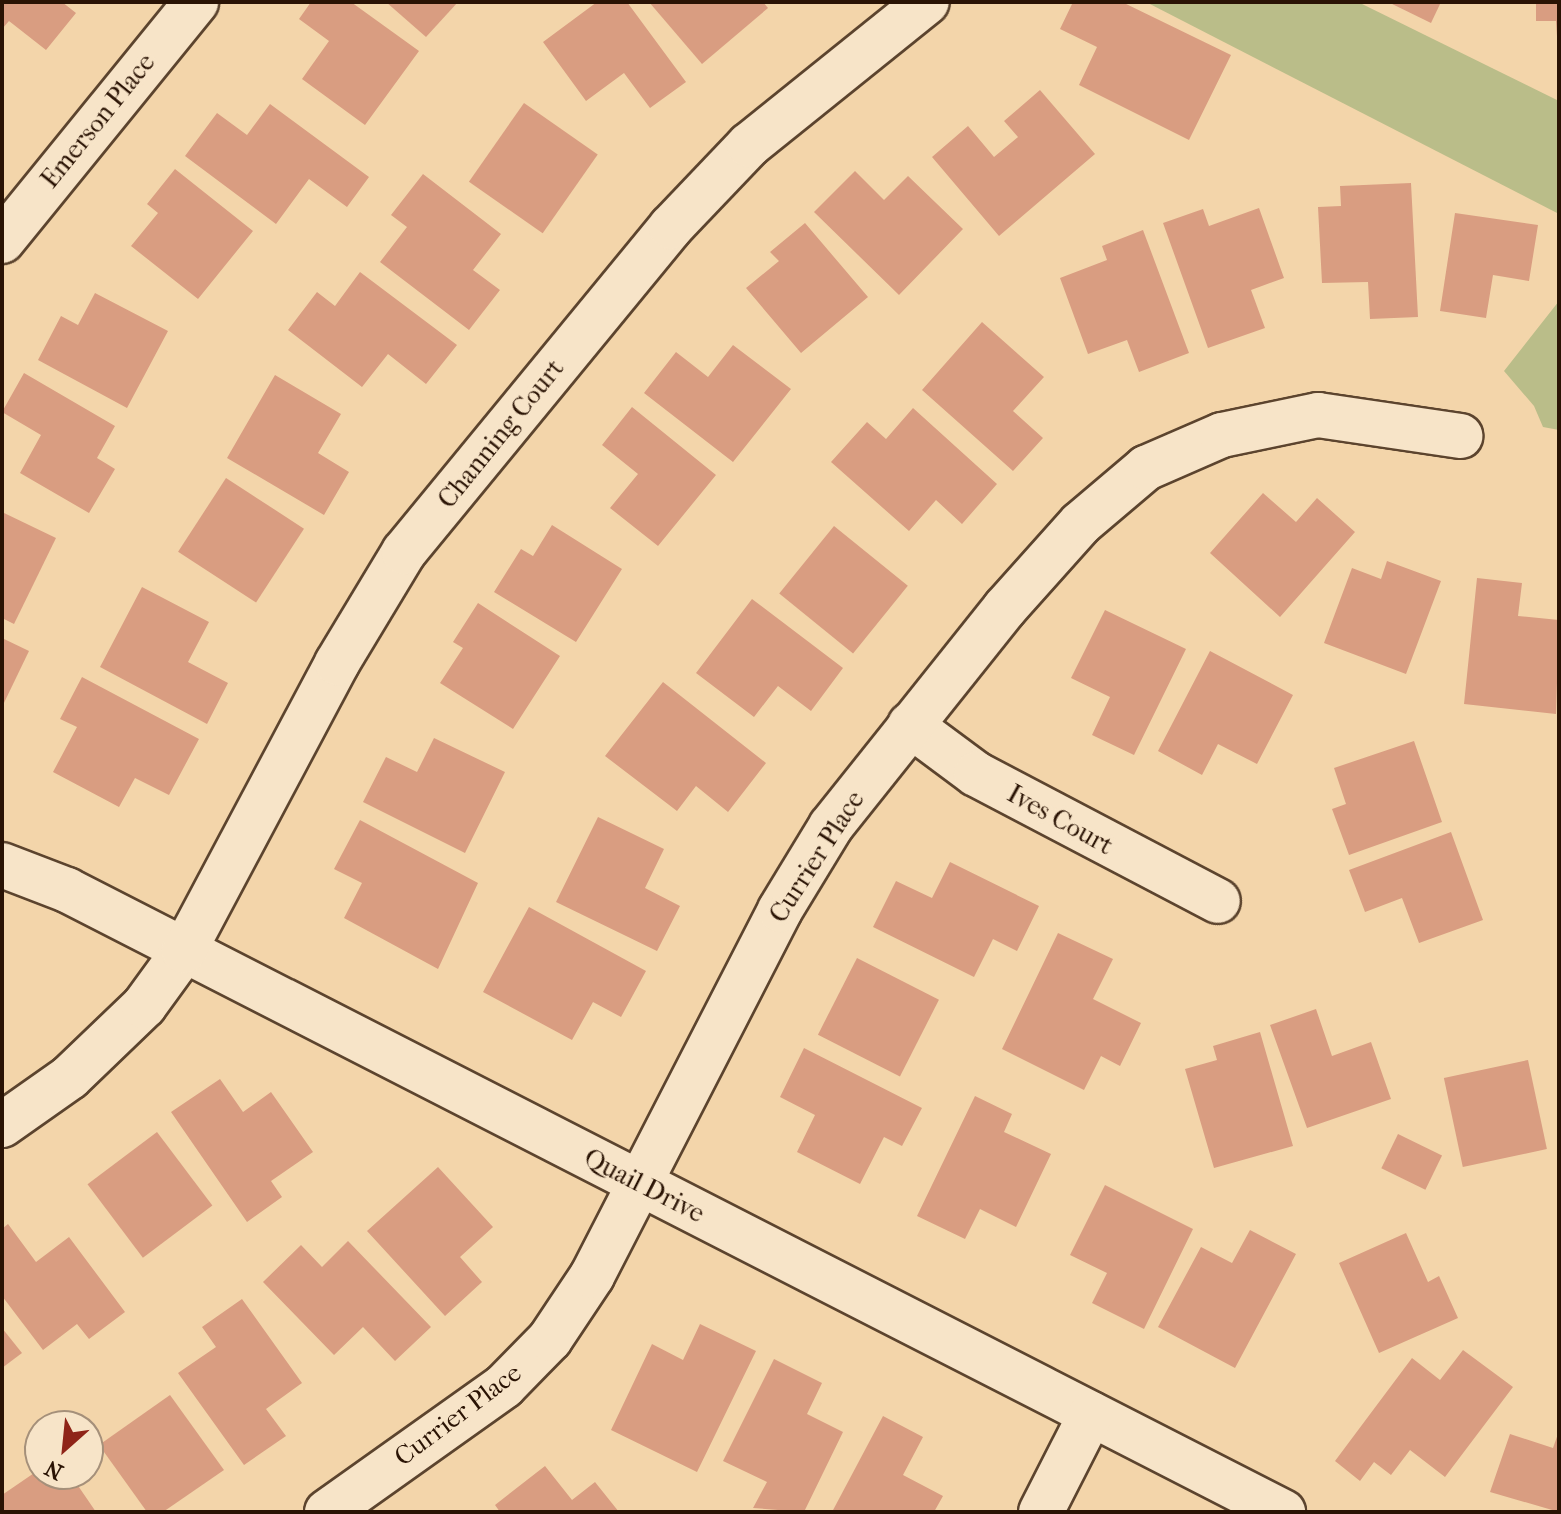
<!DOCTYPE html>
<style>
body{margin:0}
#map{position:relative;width:1561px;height:1514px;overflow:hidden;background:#f3d5aa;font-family:"IM FELL French Canon",serif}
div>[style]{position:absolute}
.green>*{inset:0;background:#babd89}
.building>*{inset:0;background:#d99d81;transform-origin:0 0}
.roads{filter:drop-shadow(2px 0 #5c442e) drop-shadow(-2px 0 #5c442e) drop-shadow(0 2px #5c442e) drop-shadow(0 -2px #5c442e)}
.minor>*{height:44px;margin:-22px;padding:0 22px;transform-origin:22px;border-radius:22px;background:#f7e4c8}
span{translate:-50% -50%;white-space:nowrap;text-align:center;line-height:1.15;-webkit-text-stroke:8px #f7e4c8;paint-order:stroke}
.street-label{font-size:26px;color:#2a1304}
.frame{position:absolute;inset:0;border:4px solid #2a1304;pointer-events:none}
.north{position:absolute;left:24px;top:1410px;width:80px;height:80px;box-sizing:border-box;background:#f7e4c8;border:2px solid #a5907a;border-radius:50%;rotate:207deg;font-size:22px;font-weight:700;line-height:32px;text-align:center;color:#2a1304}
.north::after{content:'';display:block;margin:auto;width:28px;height:36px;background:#8f2418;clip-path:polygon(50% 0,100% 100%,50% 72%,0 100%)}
</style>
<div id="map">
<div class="green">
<i style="clip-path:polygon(1146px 2px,1358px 2px,1559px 101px,1559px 214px)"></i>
<i style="clip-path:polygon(1559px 301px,1559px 430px,1543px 427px,1534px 406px,1504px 371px)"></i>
</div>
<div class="building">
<i style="clip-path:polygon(2px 2px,62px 2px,76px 13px,46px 50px,9px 21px,2px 29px)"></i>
<i style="clip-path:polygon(311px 2px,351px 2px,419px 51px,365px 125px,302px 79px,329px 41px,299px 19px)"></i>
<i style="clip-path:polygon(386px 2px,458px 2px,426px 37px)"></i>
<i style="clip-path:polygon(597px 2px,627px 2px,686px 82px,650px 108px,624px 73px,586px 101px,543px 42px)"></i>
<i style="clip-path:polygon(649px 2px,763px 2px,768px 8px,702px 64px)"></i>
<i style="clip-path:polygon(1073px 2px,1122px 2px,1231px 55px,1189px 140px,1079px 85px,1097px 47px,1060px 29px)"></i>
<i style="clip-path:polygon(1388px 2px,1441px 2px,1431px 23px)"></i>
<i style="clip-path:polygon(1536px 2px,1559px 2px,1559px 67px,1556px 21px,1536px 21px)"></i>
<i style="clip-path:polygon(1040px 90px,1095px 154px,999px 236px,932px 157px,968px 126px,994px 157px,1018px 137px,1004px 121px)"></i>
<i style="left:524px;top:103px;width:90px;height:96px;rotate:35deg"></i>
<i style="clip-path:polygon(270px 104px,369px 177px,347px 207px,309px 179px,276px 224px,185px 156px,217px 113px,247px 135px)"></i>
<i style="clip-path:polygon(175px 169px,253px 231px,198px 299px,131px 246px,158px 213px,147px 204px)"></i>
<i style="clip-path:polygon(855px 171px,884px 200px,908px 176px,963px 229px,899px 295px,814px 212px)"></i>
<i style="clip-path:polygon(423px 174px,501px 234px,473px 270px,500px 290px,469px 330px,380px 262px,407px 227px,391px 215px)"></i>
<i style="clip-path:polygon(1411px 183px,1418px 317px,1370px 319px,1368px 282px,1322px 283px,1318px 207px,1341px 206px,1340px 186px)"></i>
<i style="clip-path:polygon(1259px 208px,1284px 278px,1251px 290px,1265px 328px,1208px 348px,1163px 223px,1203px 209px,1209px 226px)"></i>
<i style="clip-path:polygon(1455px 213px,1538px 225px,1529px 281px,1493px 275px,1486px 318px,1440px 311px)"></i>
<i style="clip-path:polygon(805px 223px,868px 297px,801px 353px,746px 288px,779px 261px,770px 252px)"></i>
<i style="clip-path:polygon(1143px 230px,1189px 353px,1139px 372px,1127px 340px,1088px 354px,1060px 278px,1107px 260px,1102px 246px)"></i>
<i style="clip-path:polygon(360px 272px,457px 345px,426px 384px,388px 354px,362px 387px,288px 330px,317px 292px,335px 306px)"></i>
<i style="clip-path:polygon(95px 293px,168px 331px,127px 408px,38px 360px,61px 316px,78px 325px)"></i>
<i style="clip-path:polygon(982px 322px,1044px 377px,1013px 411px,1043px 438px,1013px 471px,922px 390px)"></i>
<i style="clip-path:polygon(733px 345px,791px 389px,733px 462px,644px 393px,676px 352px,708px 377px)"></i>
<i style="clip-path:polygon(24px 373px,115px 426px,97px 458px,115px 469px,89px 513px,20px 473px,41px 435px,2px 412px)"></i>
<i style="clip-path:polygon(275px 375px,341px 414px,318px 453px,349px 472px,324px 515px,227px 458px)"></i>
<i style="clip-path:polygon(632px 407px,716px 475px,658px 546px,610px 508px,638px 474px,602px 445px)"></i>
<i style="clip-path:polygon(913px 408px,997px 484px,962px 524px,936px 500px,909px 531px,831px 462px,867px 422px,886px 439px)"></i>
<i style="left:226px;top:478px;width:93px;height:88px;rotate:33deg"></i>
<i style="clip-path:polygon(1263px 493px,1296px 522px,1317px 498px,1355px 532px,1280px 617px,1210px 553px)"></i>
<i style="clip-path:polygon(2px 512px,56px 538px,14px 624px,2px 618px)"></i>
<i style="clip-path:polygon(552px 525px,622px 569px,576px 642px,494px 592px,521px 549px,533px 556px)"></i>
<i style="left:834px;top:526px;width:95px;height:87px;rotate:39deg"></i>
<i style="clip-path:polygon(1387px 561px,1441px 581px,1406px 674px,1324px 643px,1352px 568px,1381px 579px)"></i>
<i style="clip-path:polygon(1477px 578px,1522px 583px,1518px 616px,1559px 620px,1556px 714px,1464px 704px)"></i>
<i style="clip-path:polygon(142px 587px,209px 622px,188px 662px,228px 683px,207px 724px,100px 667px)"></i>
<i style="clip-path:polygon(752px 599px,843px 668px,811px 711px,778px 686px,754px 717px,696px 673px)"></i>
<i style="clip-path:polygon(478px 603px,560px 656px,513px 729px,440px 683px,463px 648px,453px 642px)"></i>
<i style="clip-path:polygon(1105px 610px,1186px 649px,1134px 755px,1092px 735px,1110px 697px,1071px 678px)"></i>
<i style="clip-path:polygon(2px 638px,29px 651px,2px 707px)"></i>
<i style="clip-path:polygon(1210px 651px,1293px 695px,1257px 764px,1218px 744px,1202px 775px,1158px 751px)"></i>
<i style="clip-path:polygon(82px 677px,199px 739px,169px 795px,135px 778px,119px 807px,53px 772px,77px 727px,60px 719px)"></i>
<i style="clip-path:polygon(663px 682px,766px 763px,728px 812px,696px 786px,677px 811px,605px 756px)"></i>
<i style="clip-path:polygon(434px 738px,505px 772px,465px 853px,363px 802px,386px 757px,417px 772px)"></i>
<i style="clip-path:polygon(1414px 741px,1442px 822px,1349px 855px,1332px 809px,1346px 804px,1334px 768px)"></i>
<i style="clip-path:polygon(598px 817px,664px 849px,645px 888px,680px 906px,657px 951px,556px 902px)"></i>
<i style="clip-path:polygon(360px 820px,478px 883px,438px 969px,344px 918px,362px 883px,334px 869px)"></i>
<i style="clip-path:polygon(1451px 832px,1483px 920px,1419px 943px,1402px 898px,1365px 912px,1349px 870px)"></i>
<i style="clip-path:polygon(950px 862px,1039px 906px,1017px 951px,993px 939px,974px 977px,873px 927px,896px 881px,932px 898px)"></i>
<i style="clip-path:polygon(529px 907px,646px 971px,621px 1017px,593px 1002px,572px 1040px,483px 992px)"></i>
<i style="clip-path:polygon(1058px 933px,1113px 959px,1093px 999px,1141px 1023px,1120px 1066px,1101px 1056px,1084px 1090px,1002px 1049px)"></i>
<i style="left:857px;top:958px;width:92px;height:86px;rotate:27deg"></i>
<i style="clip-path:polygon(1316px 1009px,1332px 1056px,1371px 1042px,1391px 1099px,1307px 1128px,1270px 1025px)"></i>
<i style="clip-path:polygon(1260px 1032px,1293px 1146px,1214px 1168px,1185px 1069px,1217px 1060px,1213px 1046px)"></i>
<i style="clip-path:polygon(804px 1048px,922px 1108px,902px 1146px,884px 1137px,860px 1184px,797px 1152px,815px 1115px,780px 1097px)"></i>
<i style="left:1528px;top:1060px;width:91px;height:86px;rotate:78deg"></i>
<i style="clip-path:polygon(220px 1079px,243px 1112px,271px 1092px,313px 1152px,271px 1181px,282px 1197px,247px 1222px,171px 1112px)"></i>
<i style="clip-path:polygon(975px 1096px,1012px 1114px,1004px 1132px,1051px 1154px,1016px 1227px,980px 1209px,965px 1239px,917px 1216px)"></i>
<i style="left:157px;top:1132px;width:92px;height:87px;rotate:53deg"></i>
<i style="left:1398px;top:1134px;width:49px;height:38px;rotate:26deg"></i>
<i style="clip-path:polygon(438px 1167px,493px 1227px,460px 1257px,482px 1282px,445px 1316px,367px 1231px)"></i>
<i style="clip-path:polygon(1105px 1185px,1193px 1229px,1144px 1329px,1092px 1303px,1107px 1273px,1070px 1255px)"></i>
<i style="clip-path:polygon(8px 1224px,36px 1262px,69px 1237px,125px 1312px,89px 1339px,77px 1324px,43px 1350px,2px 1296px,2px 1229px)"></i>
<i style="clip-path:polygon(1250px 1230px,1296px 1254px,1235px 1368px,1158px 1327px,1201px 1247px,1232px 1263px)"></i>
<i style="clip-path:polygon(1406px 1233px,1428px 1282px,1439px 1276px,1458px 1318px,1379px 1353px,1339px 1263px)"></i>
<i style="clip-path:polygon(348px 1241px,431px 1327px,395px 1361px,363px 1327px,334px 1355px,263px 1282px,301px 1245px,322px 1267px)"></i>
<i style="clip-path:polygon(242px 1299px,302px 1383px,266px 1409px,286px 1436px,244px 1465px,178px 1373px,216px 1347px,202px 1327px)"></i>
<i style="clip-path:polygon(700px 1324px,756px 1351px,697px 1472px,611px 1430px,652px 1344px,683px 1360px)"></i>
<i style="clip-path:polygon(2px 1328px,22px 1353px,2px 1368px)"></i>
<i style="clip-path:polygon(1463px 1350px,1513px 1387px,1445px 1477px,1410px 1450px,1391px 1475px,1374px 1462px,1360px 1481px,1335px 1461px,1412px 1358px,1440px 1380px)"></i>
<i style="clip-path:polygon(774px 1359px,822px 1383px,807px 1414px,843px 1432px,804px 1512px,753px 1508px,767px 1482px,723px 1461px)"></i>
<i style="clip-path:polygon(170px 1395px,224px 1470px,163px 1512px,147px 1512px,99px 1445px)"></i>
<i style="clip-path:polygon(883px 1416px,923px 1437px,903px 1475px,943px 1496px,934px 1512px,832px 1512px)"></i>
<i style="clip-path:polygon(1559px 1431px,1559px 1512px,1490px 1492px,1510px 1434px,1553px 1448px)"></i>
<i style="clip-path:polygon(545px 1466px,572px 1500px,595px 1482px,619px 1512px,500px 1512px,495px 1505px)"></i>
<i style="clip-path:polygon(40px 1469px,40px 1474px,70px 1474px,96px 1512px,2px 1512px,2px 1495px)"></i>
</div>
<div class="roads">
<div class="minor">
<i style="left:2px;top:241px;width:308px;rotate:-50.9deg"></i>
<i style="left:910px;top:725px;width:82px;rotate:36.6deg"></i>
<i style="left:976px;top:774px;width:273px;rotate:27.7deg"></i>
<i style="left:2px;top:865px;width:70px;rotate:21deg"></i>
<i style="left:67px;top:890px;width:1366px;rotate:27.09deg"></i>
<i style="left:2px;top:1125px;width:83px;rotate:-35.2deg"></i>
<i style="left:70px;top:1077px;width:103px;rotate:-43.8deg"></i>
<i style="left:144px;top:1006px;width:68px;rotate:-54deg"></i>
<i style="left:184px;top:951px;width:326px;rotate:-62deg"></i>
<i style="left:337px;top:663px;width:130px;rotate:-58.9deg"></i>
<i style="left:404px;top:552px;width:421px;rotate:-50.6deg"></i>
<i style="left:671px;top:227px;width:113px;rotate:-46.4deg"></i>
<i style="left:749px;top:145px;width:228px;rotate:-38.8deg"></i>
<i style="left:327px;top:1512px;width:217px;rotate:-35.4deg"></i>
<i style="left:504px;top:1386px;width:66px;rotate:-45.6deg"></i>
<i style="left:550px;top:1339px;width:76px;rotate:-56.3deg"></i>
<i style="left:592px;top:1276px;width:411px;rotate:-62.8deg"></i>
<i style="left:780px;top:910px;width:98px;rotate:-58.7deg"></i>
<i style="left:831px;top:826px;width:279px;rotate:-51.4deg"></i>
<i style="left:1005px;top:608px;width:113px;rotate:-48.2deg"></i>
<i style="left:1080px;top:524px;width:87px;rotate:-40.3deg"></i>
<i style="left:1146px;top:468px;width:83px;rotate:-23.5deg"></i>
<i style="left:1222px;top:435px;width:98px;rotate:-11.8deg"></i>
<i style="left:1318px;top:415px;width:144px;rotate:8.4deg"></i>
<i style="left:1041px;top:1512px;width:110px;rotate:-63deg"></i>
</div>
</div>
<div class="street-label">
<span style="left:98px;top:121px;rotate:-51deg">Emerson Place</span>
<span style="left:501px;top:434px;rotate:-51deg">Channing Court</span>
<span style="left:1060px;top:820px;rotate:29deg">Ives Court</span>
<span style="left:817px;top:857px;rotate:-57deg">Currier Place</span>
<span style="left:644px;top:1186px;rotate:27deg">Quail Drive</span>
<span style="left:458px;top:1415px;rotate:-37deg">Currier Place</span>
</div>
<div class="frame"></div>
<div class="north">N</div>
</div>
